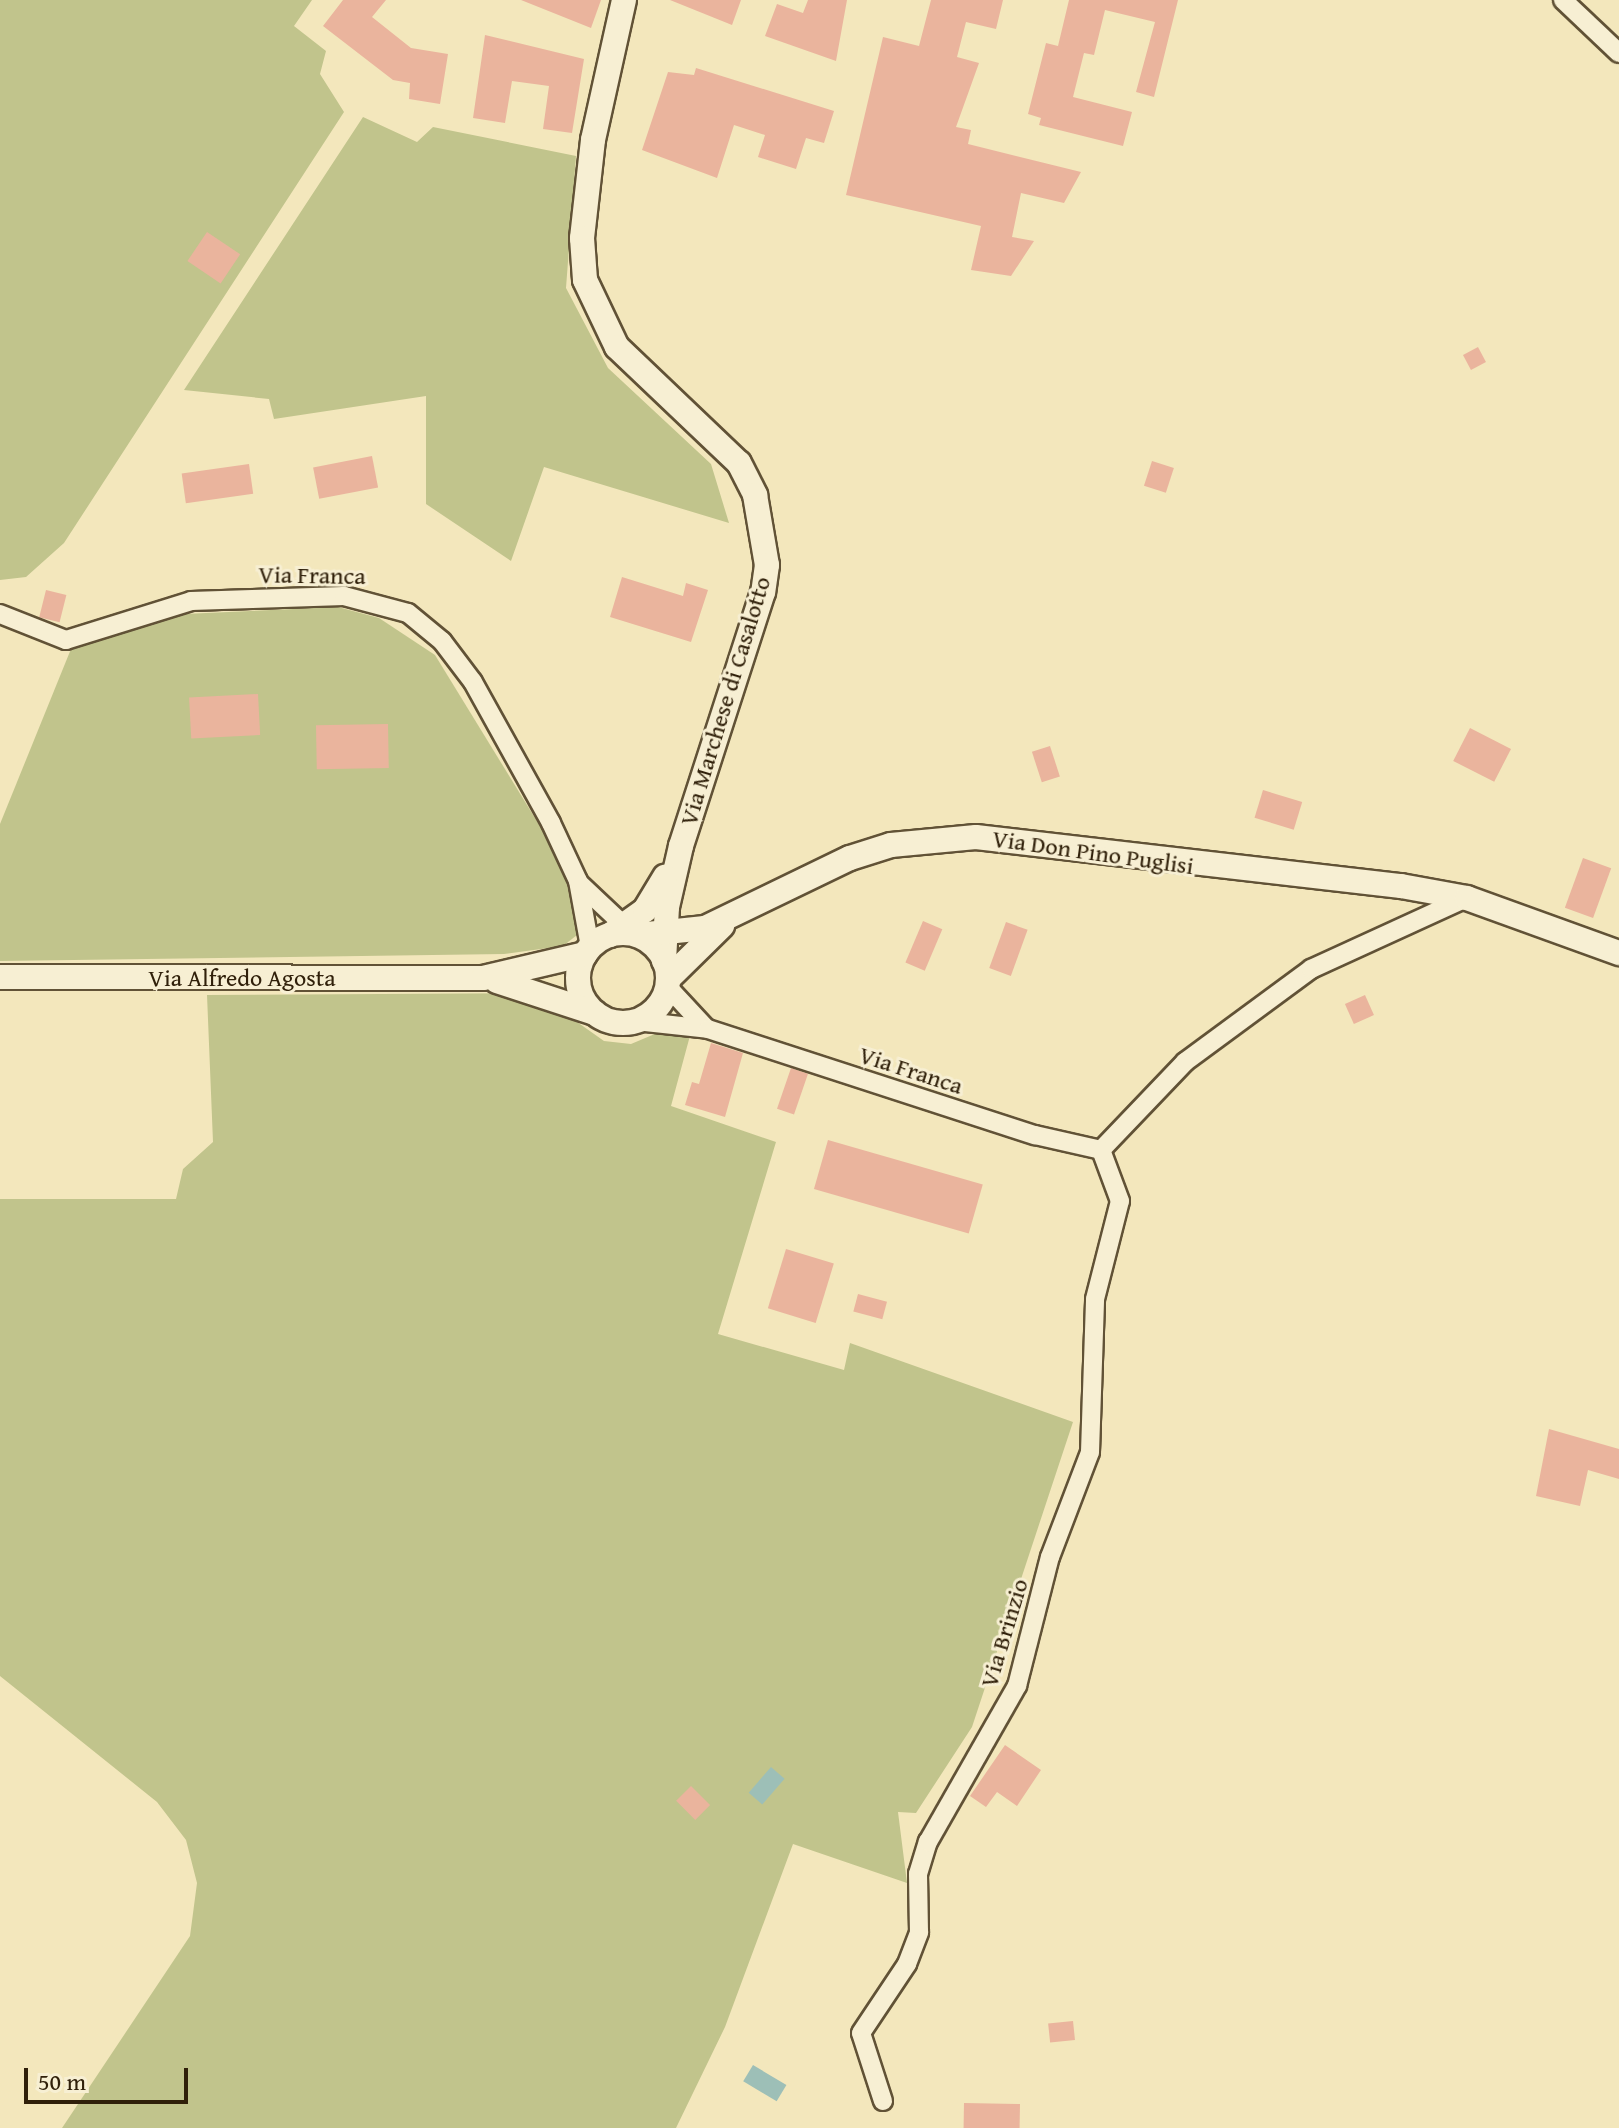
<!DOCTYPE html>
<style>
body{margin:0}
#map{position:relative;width:1619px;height:2128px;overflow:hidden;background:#f3e7bc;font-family:"Gentium Book Plus",serif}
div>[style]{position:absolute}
.green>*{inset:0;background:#c1c48c}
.water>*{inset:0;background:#9dbfb7;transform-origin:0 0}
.building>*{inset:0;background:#eab49d;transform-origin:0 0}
.roads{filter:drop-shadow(2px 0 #615236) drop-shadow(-2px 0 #615236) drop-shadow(0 2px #615236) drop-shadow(0 -2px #615236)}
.minor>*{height:18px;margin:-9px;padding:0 9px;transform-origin:9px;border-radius:9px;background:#f7efd3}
.tertiary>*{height:24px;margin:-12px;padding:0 12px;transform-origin:12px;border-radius:12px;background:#f7efd3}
.tertiary>.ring{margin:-12px;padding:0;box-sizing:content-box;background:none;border:24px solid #f7efd3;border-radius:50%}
span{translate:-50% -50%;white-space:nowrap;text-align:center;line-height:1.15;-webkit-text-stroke:6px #f7efd3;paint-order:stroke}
.street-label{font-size:24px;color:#30200a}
.scale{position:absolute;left:24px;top:2068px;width:164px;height:36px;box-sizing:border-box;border:4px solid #30200a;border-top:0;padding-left:10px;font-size:24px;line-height:28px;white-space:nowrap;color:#30200a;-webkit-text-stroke:6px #f7efd3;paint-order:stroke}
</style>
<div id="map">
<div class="green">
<i style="clip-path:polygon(0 0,312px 0,294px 26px,326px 51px,320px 74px,344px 112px,64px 543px,26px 577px,0 580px)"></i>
<i style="clip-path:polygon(363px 117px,417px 142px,433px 127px,576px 156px,566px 288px,608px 368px,711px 464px,729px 523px,544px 467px,511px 561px,426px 504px,426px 396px,274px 419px,269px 399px,184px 390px)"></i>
<i style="clip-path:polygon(338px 607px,379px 618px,435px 655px,573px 880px,581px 921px,577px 935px,563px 946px,504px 954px,0 961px,0 824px,73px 644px,184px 614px)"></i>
<i style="clip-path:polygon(536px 993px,604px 1041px,631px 1044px,669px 1028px,691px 1032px,671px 1106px,776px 1142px,718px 1334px,844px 1370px,850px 1343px,1073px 1422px,972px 1727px,916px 1813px,898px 1812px,907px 1883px,793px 1844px,725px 2027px,676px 2128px,62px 2128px,190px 1936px,197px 1883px,186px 1840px,157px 1802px,0 1676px,0 1199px,176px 1199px,183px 1169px,213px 1142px,207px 995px)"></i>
</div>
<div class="water">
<i style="left:771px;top:1767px;width:18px;height:34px;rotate:41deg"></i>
<i style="left:753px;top:2065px;width:39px;height:19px;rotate:31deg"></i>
</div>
<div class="building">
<i style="clip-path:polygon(343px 0,386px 0,372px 17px,411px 48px,448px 54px,440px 104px,409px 99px,410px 83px,393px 80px,323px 26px)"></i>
<i style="clip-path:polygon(521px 0,601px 0,591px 28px)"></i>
<i style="clip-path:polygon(670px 0,741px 0,732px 25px)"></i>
<i style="clip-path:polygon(808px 0,847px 0,836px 61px,765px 36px,777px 4px,803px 13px)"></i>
<i style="clip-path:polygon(931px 0,1003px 0,996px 29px,966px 22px,957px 57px,979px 63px,956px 127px,971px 130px,968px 144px,1081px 172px,1064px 203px,1021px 193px,1012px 237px,1034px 241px,1011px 276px,971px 270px,981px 226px,846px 195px,883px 37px,919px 46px)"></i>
<i style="clip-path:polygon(1069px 0,1178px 0,1154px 97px,1136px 92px,1155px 22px,1105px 10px,1094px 55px,1084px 53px,1073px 97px,1132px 112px,1123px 146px,1039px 125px,1041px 118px,1028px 114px,1046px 43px,1058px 46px)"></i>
<i style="clip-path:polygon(485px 35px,584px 59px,572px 133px,543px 129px,549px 86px,512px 81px,505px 123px,473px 118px)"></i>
<i style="clip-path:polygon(696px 68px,834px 111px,824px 143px,806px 138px,796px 169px,758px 157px,765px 135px,734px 125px,717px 178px,642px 150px,668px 72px,694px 75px)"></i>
<i style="left:207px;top:232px;width:40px;height:35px;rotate:34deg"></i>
<i style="left:1478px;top:347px;width:17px;height:17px;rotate:62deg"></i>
<i style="left:372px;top:456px;width:32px;height:60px;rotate:79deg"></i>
<i style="left:1152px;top:461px;width:23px;height:26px;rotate:18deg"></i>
<i style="left:249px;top:464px;width:30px;height:68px;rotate:82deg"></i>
<i style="clip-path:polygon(622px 577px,683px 596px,686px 583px,708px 590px,691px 642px,610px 617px)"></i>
<i style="left:46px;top:590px;width:21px;height:28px;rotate:14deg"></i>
<i style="left:258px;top:694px;width:41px;height:69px;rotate:87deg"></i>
<i style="left:388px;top:724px;width:44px;height:72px;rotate:89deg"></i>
<i style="left:1470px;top:728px;width:46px;height:37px;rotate:27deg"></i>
<i style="left:1050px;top:746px;width:32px;height:19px;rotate:72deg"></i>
<i style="left:1263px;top:790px;width:41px;height:29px;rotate:17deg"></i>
<i style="left:1583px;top:858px;width:30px;height:53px;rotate:20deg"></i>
<i style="left:923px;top:921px;width:21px;height:45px;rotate:23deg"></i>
<i style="left:1006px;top:922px;width:23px;height:49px;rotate:20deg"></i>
<i style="left:1365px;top:995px;width:22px;height:22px;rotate:66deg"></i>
<i style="clip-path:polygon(711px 1043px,743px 1053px,725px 1117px,685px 1105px,692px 1082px,699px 1084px)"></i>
<i style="left:791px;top:1068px;width:18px;height:43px;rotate:19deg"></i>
<i style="left:828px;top:1140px;width:161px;height:51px;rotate:16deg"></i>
<i style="left:786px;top:1249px;width:50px;height:62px;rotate:17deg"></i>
<i style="left:858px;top:1294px;width:30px;height:18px;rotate:15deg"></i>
<i style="clip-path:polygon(1549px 1429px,1619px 1449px,1619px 1479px,1588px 1470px,1580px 1506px,1536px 1496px)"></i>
<i style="clip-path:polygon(1005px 1745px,1041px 1770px,1017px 1806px,997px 1792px,986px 1807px,970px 1796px)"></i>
<i style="left:691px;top:1786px;width:27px;height:21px;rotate:45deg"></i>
<i style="left:1073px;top:2021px;width:19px;height:25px;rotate:84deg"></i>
<i style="left:964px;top:2103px;width:56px;height:25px;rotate:1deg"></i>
</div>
<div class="roads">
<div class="minor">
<i style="left:1563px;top:0;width:77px;rotate:43.4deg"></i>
<i style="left:0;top:614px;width:71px;rotate:21.5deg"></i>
<i style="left:66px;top:640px;width:131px;rotate:-17.3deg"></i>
<i style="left:191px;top:601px;width:153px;rotate:-1.9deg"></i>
<i style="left:344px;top:596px;width:66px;rotate:14.9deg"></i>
<i style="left:408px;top:613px;width:44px;rotate:39.5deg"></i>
<i style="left:442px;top:641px;width:51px;rotate:52.9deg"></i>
<i style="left:473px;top:682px;width:161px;rotate:61deg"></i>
<i style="left:551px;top:823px;width:64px;rotate:65deg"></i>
<i style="left:578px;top:881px;width:67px;rotate:79.7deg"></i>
<i style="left:580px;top:884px;width:70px;rotate:43.3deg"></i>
<i style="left:667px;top:986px;width:56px;rotate:47.2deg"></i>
<i style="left:636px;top:1021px;width:72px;rotate:6.3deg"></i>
<i style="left:708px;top:1029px;width:344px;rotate:18deg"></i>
<i style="left:1035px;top:1135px;width:68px;rotate:12.8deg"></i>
<i style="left:1101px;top:1150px;width:122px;rotate:-46.3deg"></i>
<i style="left:1185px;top:1062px;width:157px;rotate:-36.4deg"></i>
<i style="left:1311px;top:969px;width:170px;rotate:-24.6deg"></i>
<i style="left:883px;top:2101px;width:71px;rotate:-107.9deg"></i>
<i style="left:861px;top:2033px;width:83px;rotate:-56.3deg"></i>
<i style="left:907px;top:1964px;width:34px;rotate:-69deg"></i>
<i style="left:919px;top:1932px;width:58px;rotate:-91deg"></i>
<i style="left:918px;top:1874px;width:34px;rotate:-73deg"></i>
<i style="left:928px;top:1842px;width:180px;rotate:-60.3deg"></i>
<i style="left:1017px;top:1686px;width:133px;rotate:-75.7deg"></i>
<i style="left:1050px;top:1557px;width:112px;rotate:-69.1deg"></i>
<i style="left:1090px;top:1452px;width:153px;rotate:-88.1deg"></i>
<i style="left:1095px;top:1299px;width:101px;rotate:-75.7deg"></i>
<i style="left:1120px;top:1201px;width:54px;rotate:-110.4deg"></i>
</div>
<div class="tertiary">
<i style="left:624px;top:0;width:143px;rotate:102.5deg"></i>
<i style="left:593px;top:140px;width:99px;rotate:96.4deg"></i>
<i style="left:582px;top:238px;width:42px;rotate:85.9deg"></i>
<i style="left:585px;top:280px;width:74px;rotate:64.5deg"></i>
<i style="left:617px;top:347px;width:168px;rotate:43.6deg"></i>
<i style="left:739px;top:463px;width:36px;rotate:63deg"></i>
<i style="left:755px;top:495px;width:71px;rotate:80.3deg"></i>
<i style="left:767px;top:565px;width:27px;rotate:98deg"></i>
<i style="left:763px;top:592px;width:267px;rotate:107.9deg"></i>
<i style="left:681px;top:846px;width:63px;rotate:102.9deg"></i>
<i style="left:667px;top:907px;width:54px;rotate:93.2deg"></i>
<i class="ring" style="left:578px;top:933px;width:66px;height:66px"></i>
<i style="left:610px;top:935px;width:43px;rotate:-35.5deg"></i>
<i style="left:645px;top:910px;width:39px;rotate:-59deg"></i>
<i style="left:638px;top:935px;width:67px;rotate:-6deg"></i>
<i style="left:705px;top:928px;width:161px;rotate:-25.8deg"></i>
<i style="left:850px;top:858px;width:43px;rotate:-17.6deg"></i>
<i style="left:891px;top:845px;width:85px;rotate:-5.4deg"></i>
<i style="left:976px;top:837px;width:428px;rotate:6.6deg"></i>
<i style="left:1401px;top:886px;width:67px;rotate:10.3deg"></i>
<i style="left:1467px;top:898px;width:162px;rotate:19.9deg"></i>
<i style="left:0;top:977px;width:483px;rotate:0.1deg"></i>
<i style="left:483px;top:978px;width:105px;rotate:-13.2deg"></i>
<i style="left:668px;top:979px;width:76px;rotate:-44.5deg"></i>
<i style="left:497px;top:981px;width:103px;rotate:18.1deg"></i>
</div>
</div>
<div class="street-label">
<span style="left:312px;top:575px;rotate:1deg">Via Franca</span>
<span style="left:725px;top:701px;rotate:-73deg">Via Marchese di Casalotto</span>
<span style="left:1093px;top:852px;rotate:8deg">Via Don Pino Puglisi</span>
<span style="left:242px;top:978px">Via Alfredo Agosta</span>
<span style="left:911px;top:1070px;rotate:18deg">Via Franca</span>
<span style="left:1004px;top:1633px;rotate:-73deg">Via Brinzio</span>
</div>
<div class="scale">50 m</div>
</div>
